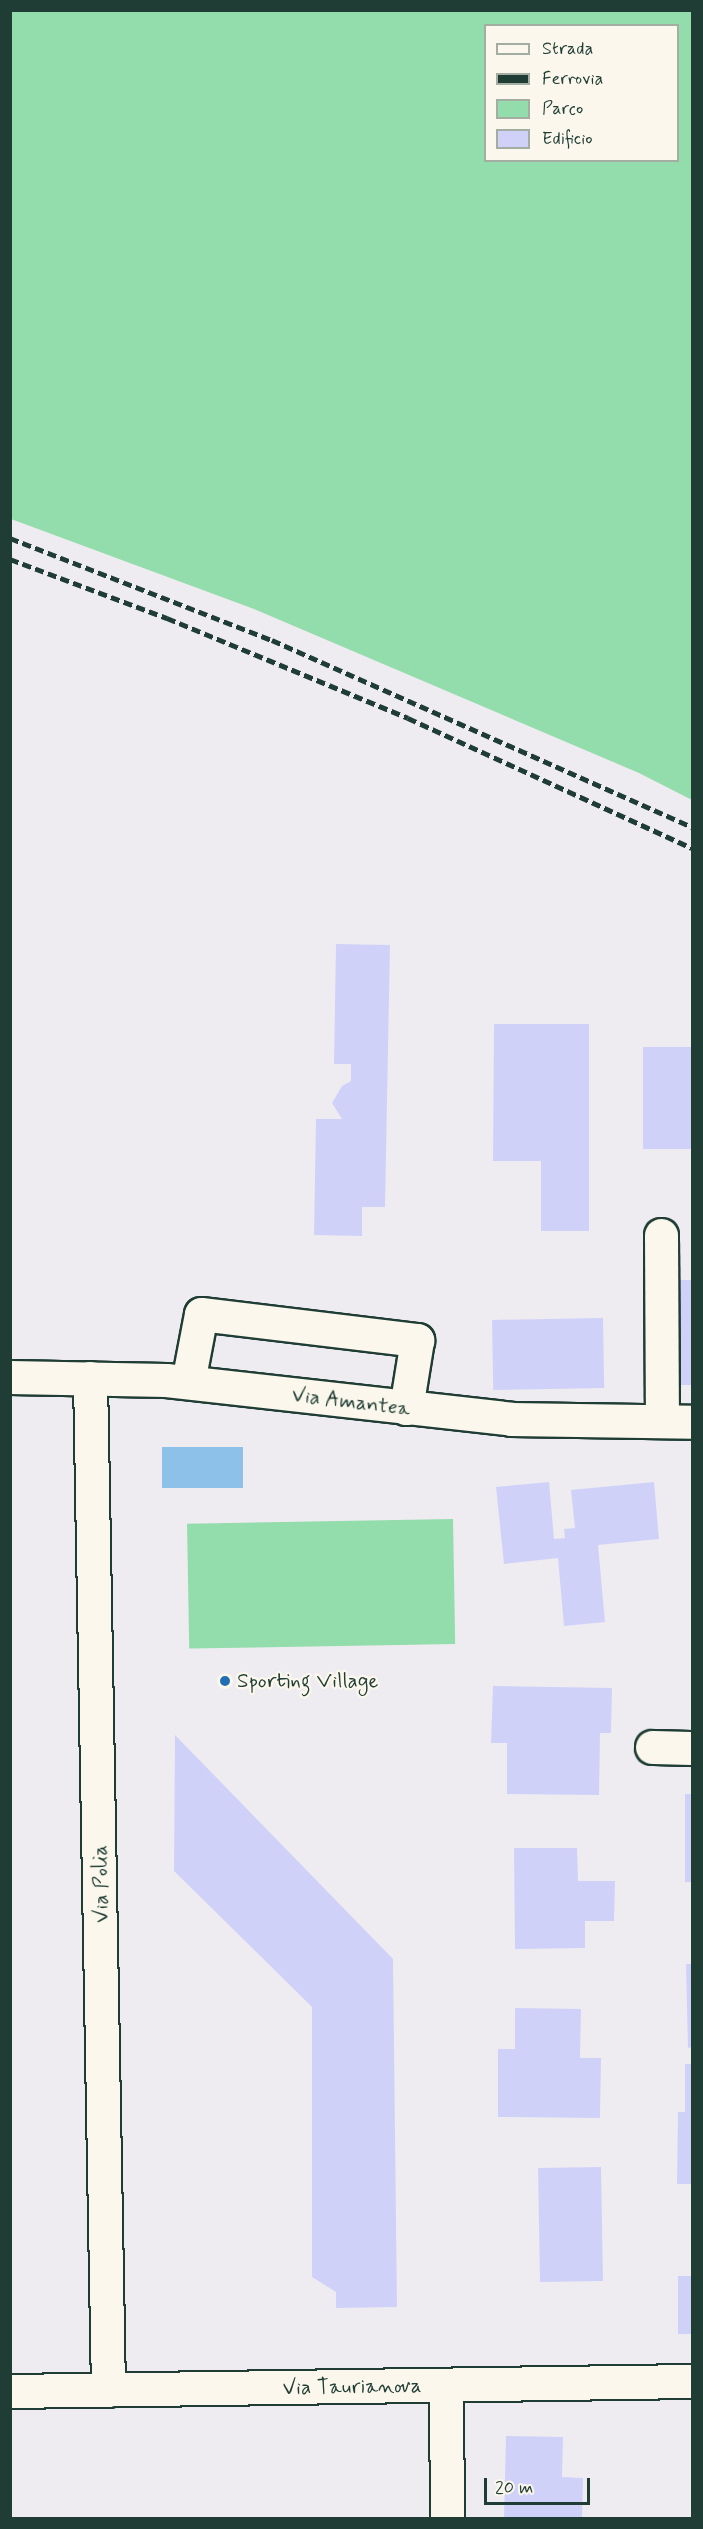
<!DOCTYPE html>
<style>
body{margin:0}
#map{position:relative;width:703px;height:2529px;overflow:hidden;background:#eeecf0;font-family:Mynerve,sans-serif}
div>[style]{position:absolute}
.green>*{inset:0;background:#93dcac;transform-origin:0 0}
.water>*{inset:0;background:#8dc1ea;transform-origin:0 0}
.building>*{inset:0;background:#d0d1f9;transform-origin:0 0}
.roads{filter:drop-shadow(2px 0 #1f3d34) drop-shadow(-2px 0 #1f3d34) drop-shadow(0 2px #1f3d34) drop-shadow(0 -2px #1f3d34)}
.minor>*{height:33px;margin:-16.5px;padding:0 16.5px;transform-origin:16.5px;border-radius:16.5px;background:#fbf7ec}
.rail>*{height:4.5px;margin-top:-2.25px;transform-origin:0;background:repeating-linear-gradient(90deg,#1f3d34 0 9px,transparent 0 13.5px)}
.dots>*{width:16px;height:16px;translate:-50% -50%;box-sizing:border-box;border:3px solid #fbf7ec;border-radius:50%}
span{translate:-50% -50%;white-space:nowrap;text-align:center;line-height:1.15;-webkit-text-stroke:4.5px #fbf7ec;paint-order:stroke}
.street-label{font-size:21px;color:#1f3d34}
.poi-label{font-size:21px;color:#1f3d34}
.left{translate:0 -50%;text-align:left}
.frame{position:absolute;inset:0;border:12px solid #1f3d34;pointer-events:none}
.legend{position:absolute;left:484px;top:24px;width:195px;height:138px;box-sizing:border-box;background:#fbf7ec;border:2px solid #a3ada2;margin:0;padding:8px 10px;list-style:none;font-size:18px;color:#1f3d34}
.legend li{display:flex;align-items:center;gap:12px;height:30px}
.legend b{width:30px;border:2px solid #a3ada2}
.scale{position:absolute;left:484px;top:2478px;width:106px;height:27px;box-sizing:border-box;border:3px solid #1f3d34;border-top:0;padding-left:8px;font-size:18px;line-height:21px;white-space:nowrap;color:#1f3d34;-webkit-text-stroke:4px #fbf7ec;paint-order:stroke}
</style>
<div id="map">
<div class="green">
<i style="clip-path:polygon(evenodd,10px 11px,692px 11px,692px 800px,639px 773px,254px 609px,11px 519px,10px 11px,486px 26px,678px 26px,678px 160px,486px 160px,486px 26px)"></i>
<i style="left:453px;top:1519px;width:125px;height:266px;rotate:89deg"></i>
</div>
<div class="water">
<i style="left:243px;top:1447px;width:41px;height:81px;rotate:90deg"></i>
</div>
<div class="building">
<i style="clip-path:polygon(336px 944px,390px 945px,385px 1207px,362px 1207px,362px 1236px,314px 1235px,316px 1119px,342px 1119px,332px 1103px,342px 1086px,351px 1081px,351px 1064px,334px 1064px)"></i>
<i style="clip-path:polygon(494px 1024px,589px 1024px,589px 1231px,541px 1231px,541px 1161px,493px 1161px)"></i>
<i style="left:692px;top:1047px;width:102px;height:49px;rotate:90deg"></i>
<i style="left:669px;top:1280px;width:23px;height:105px"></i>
<i style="left:603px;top:1318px;width:70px;height:111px;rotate:89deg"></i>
<i style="clip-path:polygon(549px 1482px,554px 1539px,565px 1538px,564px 1529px,575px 1528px,571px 1490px,654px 1482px,659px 1539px,598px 1545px,605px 1622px,564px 1626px,558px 1558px,504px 1564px,496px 1487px)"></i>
<i style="clip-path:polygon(493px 1686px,612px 1688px,611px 1733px,600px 1733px,599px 1795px,507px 1794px,507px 1743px,491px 1743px)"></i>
<i style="clip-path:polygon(175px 1735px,393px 1959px,397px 2307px,336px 2308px,336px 2292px,312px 2277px,312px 2007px,174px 1871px)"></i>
<i style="left:685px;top:1794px;width:7px;height:88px"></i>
<i style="clip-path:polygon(514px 1848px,577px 1848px,578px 1881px,615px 1881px,614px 1921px,585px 1921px,585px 1948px,515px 1949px)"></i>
<i style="clip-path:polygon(686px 1964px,692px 1964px,692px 2047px,688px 2048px)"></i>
<i style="clip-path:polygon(515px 2008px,581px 2009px,580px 2058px,601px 2058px,600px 2118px,498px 2117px,498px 2049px,515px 2049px)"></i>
<i style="clip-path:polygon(685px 2064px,692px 2064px,692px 2184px,677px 2184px,678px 2112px,685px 2112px)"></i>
<i style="left:601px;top:2167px;width:114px;height:63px;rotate:89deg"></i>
<i style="left:678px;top:2276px;width:14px;height:58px"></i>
<i style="clip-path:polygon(506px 2436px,563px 2437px,562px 2477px,583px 2478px,582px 2518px,504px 2518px)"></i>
</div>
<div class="roads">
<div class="minor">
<i style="left:661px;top:1235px;width:186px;rotate:89.7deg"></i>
<i style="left:10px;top:1377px;width:156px;rotate:1.1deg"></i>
<i style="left:166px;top:1380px;width:347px;rotate:6.4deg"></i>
<i style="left:511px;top:1419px;width:181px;rotate:0.9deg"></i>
<i style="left:90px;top:1378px;width:1012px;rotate:88.98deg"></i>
<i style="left:188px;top:1382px;width:69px;rotate:-79.2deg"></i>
<i style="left:201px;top:1314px;width:218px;rotate:6.9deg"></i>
<i style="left:417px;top:1340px;width:69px;rotate:99.2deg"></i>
<i style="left:652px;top:1747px;width:40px;rotate:1.4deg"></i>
<i style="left:446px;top:2386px;width:132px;rotate:89.6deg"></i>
<i style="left:10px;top:2391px;width:682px;rotate:-0.84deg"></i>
</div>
</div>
<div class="rail">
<i style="left:10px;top:538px;width:281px;rotate:21.3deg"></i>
<i style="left:272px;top:640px;width:460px;rotate:24deg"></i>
<i style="left:10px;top:559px;width:168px;rotate:20.6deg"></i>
<i style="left:167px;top:618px;width:261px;rotate:22.5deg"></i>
<i style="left:408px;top:718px;width:312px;rotate:24.6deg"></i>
</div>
<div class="dots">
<i style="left:225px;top:1681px;background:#1f6fb2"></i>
</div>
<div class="street-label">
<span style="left:351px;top:1402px;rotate:7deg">Via Amantea</span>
<span style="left:101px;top:1884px;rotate:-91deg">Via Polia</span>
<span style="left:352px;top:2387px;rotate:-1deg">Via Taurianova</span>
</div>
<div class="poi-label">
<span class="left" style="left:237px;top:1681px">Sporting Village</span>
</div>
<div class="frame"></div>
<ul class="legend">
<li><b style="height:8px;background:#fbf7ec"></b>Strada</li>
<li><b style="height:8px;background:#1f3d34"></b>Ferrovia</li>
<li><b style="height:16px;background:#93dcac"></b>Parco</li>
<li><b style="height:16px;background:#d0d1f9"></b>Edificio</li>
</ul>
<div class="scale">20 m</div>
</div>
